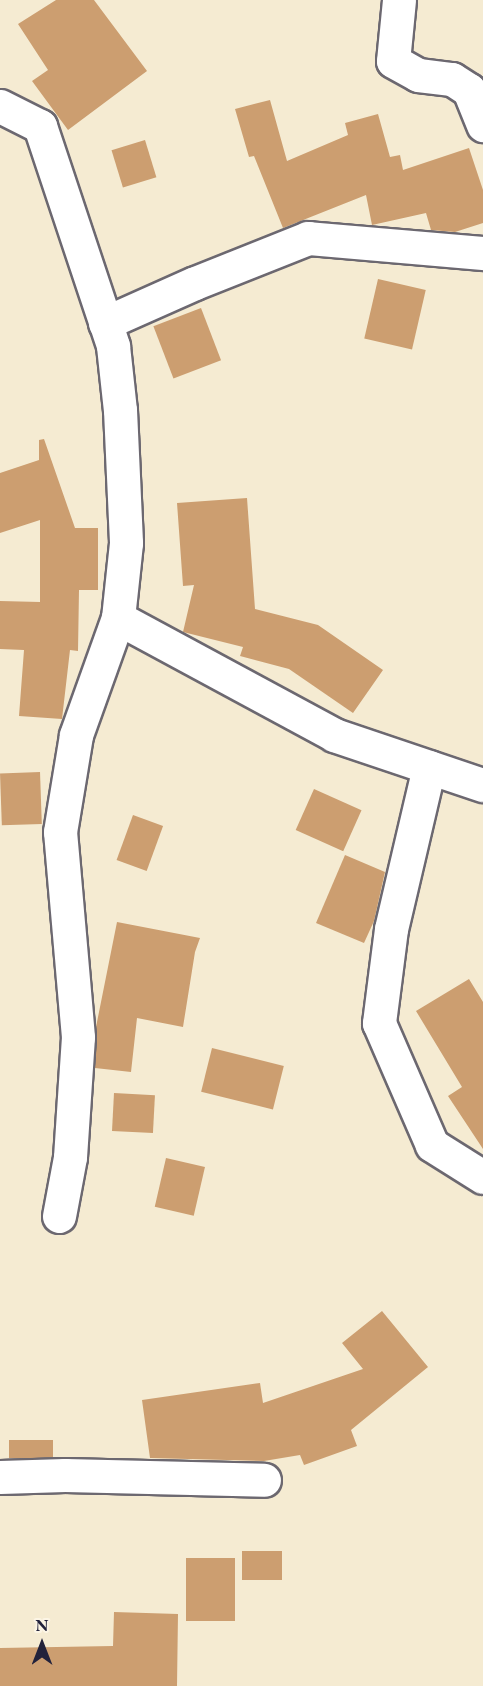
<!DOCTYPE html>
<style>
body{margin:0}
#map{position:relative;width:483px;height:1686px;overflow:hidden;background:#f5ebd2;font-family:"EB Garamond",serif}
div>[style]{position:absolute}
.building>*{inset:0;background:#cc9e70;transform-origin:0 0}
.roads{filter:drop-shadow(2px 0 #6c6870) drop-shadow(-2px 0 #6c6870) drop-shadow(0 2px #6c6870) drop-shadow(0 -2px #6c6870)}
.minor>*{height:33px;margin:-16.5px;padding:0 16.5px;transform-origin:16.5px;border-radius:16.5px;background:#fff}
span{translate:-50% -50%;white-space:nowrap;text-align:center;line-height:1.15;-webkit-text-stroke:4.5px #fcf5e5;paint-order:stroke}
.north{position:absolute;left:12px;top:1614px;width:60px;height:60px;-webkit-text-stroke:4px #fcf5e5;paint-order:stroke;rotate:0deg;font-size:16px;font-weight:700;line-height:24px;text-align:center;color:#22223b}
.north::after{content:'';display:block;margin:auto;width:21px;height:27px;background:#22223b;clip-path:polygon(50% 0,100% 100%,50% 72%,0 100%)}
</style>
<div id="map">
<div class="building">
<i style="clip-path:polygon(56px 0,94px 0,147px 71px,68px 130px,32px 81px,48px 70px,18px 24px)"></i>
<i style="clip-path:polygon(270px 100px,287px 161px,348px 135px,345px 123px,378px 114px,390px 157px,400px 155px,403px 170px,469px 148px,483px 190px,483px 223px,455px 232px,431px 230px,426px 213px,372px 225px,366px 195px,283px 228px,254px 156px,249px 157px,235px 109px)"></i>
<i style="left:145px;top:140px;width:39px;height:35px;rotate:73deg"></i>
<i style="left:378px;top:279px;width:49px;height:61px;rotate:13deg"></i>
<i style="left:201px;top:308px;width:56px;height:51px;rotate:69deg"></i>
<i style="clip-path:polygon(44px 439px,75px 528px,98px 528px,98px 590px,79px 590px,78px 651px,70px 650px,62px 719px,19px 716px,24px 650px,0 649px,0 601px,40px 602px,40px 520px,0 533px,0 473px,39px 460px,39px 440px)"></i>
<i style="clip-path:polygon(247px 498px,255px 609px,318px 625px,383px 670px,353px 713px,289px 669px,240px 656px,243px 647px,183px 632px,194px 585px,183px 586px,177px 503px)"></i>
<i style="left:40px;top:772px;width:52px;height:40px;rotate:88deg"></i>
<i style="left:314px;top:789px;width:52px;height:45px;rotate:24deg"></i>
<i style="left:133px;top:815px;width:32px;height:48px;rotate:20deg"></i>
<i style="clip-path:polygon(345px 855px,385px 872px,374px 921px,364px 943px,316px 923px)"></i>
<i style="clip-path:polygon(117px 922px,200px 938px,195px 952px,183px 1027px,137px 1018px,131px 1072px,95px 1068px,96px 1027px)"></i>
<i style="clip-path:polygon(469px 979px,483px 1002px,483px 1149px,448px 1096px,462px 1087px,416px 1011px)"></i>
<i style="left:212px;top:1048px;width:74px;height:45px;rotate:14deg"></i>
<i style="left:114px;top:1093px;width:41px;height:38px;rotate:3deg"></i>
<i style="left:166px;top:1158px;width:40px;height:50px;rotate:13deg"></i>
<i style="clip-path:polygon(382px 1311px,428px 1367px,351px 1430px,357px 1446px,304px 1465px,300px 1455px,264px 1461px,150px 1458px,142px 1400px,260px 1383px,263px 1403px,363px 1369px,342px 1343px)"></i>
<i style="left:9px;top:1440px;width:44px;height:18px"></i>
<i style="left:242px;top:1551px;width:40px;height:29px"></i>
<i style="left:186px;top:1558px;width:49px;height:63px"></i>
<i style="clip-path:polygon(114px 1612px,178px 1614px,177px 1686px,0 1686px,0 1648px,113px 1646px)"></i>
</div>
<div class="roads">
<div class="minor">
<i style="left:399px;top:0;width:61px;rotate:95.6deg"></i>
<i style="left:393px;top:61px;width:29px;rotate:29deg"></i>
<i style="left:418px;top:75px;width:34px;rotate:7deg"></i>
<i style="left:452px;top:79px;width:20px;rotate:33deg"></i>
<i style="left:469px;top:90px;width:38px;rotate:68deg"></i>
<i style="left:0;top:106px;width:45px;rotate:26.6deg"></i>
<i style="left:40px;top:126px;width:232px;rotate:71.6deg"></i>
<i style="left:113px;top:346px;width:64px;rotate:83.8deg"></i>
<i style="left:120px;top:410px;width:133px;rotate:87.4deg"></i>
<i style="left:126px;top:543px;width:75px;rotate:96.1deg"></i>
<i style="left:118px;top:618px;width:246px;rotate:28.4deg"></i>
<i style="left:334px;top:735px;width:157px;rotate:18.6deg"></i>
<i style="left:105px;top:323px;width:98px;rotate:-24deg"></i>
<i style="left:195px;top:283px;width:122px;rotate:-21.7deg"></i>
<i style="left:308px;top:238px;width:176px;rotate:4.9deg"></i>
<i style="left:429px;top:767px;width:166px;rotate:103.2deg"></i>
<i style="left:391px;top:929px;width:95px;rotate:97.3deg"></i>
<i style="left:379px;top:1023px;width:133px;rotate:66.5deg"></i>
<i style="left:432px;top:1145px;width:60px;rotate:32.1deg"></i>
<i style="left:59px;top:1216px;width:60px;rotate:-79.4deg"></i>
<i style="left:70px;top:1157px;width:120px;rotate:-86.2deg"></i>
<i style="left:78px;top:1037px;width:206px;rotate:-95deg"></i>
<i style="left:60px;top:832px;width:98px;rotate:-80.6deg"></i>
<i style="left:76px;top:735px;width:124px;rotate:-70.3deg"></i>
<i style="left:0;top:1477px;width:65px;rotate:-1.8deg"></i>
<i style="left:65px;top:1475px;width:199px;rotate:1.4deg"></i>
</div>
</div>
<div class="north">N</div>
</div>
